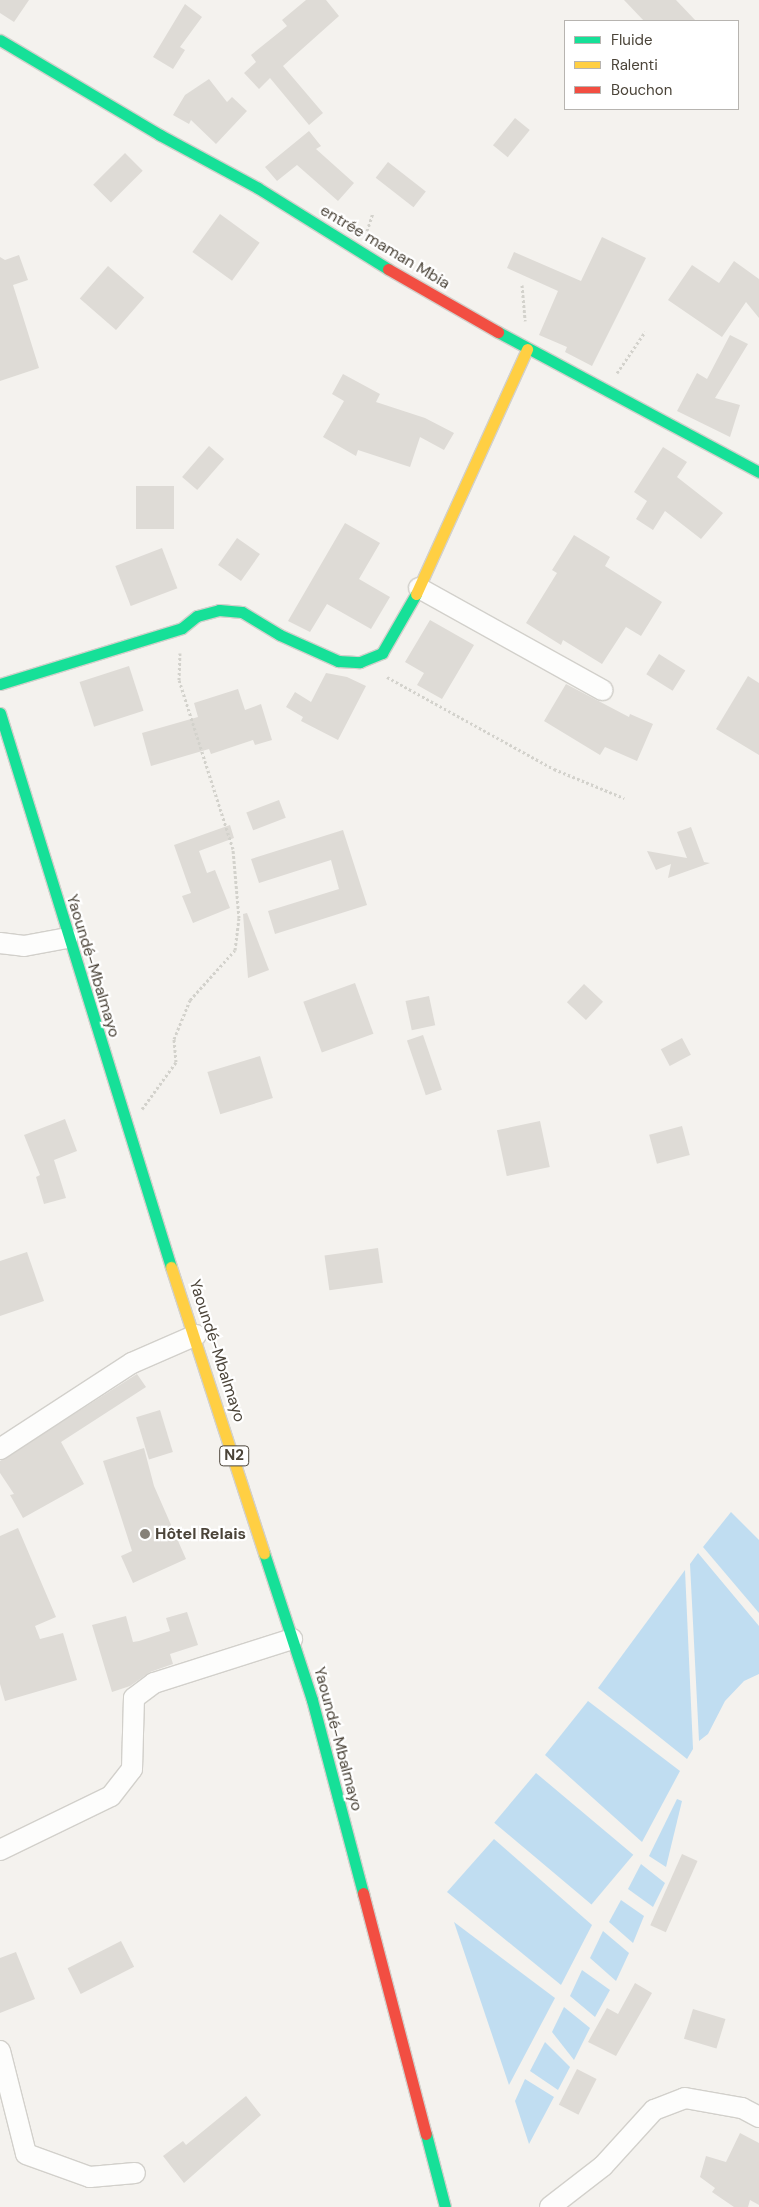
<!DOCTYPE html>
<meta charset="utf-8">
<style>
body{margin:0}
#map{position:relative;width:759px;height:2207px;overflow:hidden;background:#f4f2ee;font-family:"DM Sans",sans-serif}
div>[style]{position:absolute}
.water>*{inset:0;background:#c0ddf1;transform-origin:0 0}
.building>*{inset:0;background:#dedbd6;transform-origin:0 0}
.path>*{height:3px;margin-top:-1.5px;transform-origin:0;background:repeating-linear-gradient(90deg,#d3d2cc 0 2.5px,transparent 0 5px)}
.roads{filter:drop-shadow(1px 0 #d2d0cb) drop-shadow(-1px 0 #d2d0cb) drop-shadow(0 1px #d2d0cb) drop-shadow(0 -1px #d2d0cb)}
.street>*{height:20px;margin:-10px;padding:0 10px;transform-origin:10px;border-radius:10px;background:#fdfdfc}
.fast>*{height:11px;margin:-5.5px;padding:0 5.5px;transform-origin:5.5px;border-radius:5.5px;background:#16e098}
.slow>*{height:11px;margin:-5.5px;padding:0 5.5px;transform-origin:5.5px;border-radius:5.5px;background:#ffcf43}
.jam>*{height:11px;margin:-5.5px;padding:0 5.5px;transform-origin:5.5px;border-radius:5.5px;background:#f24e42}
.dots>*{width:14px;height:14px;translate:-50% -50%;box-sizing:border-box;border:2px solid #fff;border-radius:50%}
span{translate:-50% -50%;white-space:nowrap;text-align:center;line-height:1.15;-webkit-text-stroke:4.5px #fff;paint-order:stroke}
.shield-label span{padding:1px 4px;background:#fff;border:1px solid;border-radius:4px;-webkit-text-stroke-width:0}
.shield-label{font-size:15px;color:#4b4439;font-weight:700}
.street-label{font-size:16px;color:#4b4439}
.poi-label{font-size:16px;color:#4b4439;font-weight:700}
.left{translate:0 -50%;text-align:left}
.legend{position:absolute;left:564px;top:20px;width:175px;height:90px;box-sizing:border-box;background:#fff;border:1px solid #b7b4b0;margin:0;padding:6px 9px;list-style:none;font-size:15px;color:#4b4439}
.legend li{display:flex;align-items:center;gap:10px;height:25px}
.legend b{width:25px;border:1px solid #b7b4b0}
</style>
<div id="map">
<div class="water">
<i style="clip-path:polygon(731px 1512px,759px 1540px,759px 1613px,703px 1547px)"></i>
<i style="clip-path:polygon(698px 1553px,759px 1626px,759px 1674px,744px 1681px,725px 1701px,708px 1734px,699px 1741px,690px 1564px)"></i>
<i style="clip-path:polygon(685px 1570px,693px 1749px,687px 1759px,598px 1688px)"></i>
<i style="clip-path:polygon(588px 1701px,680px 1771px,642px 1842px,545px 1755px)"></i>
<i style="left:536px;top:1773px;width:127px;height:65px;rotate:40deg"></i>
<i style="clip-path:polygon(677px 1799px,682px 1801px,666px 1867px,649px 1856px)"></i>
<i style="clip-path:polygon(494px 1839px,592px 1925px,561px 1985px,447px 1892px)"></i>
<i style="clip-path:polygon(641px 1864px,665px 1883px,653px 1907px,628px 1889px)"></i>
<i style="clip-path:polygon(621px 1900px,644px 1916px,633px 1943px,609px 1922px)"></i>
<i style="clip-path:polygon(454px 1922px,555px 1998px,509px 2085px)"></i>
<i style="clip-path:polygon(603px 1931px,629px 1953px,616px 1981px,590px 1958px)"></i>
<i style="clip-path:polygon(582px 1970px,610px 1990px,595px 2017px,570px 1996px)"></i>
<i style="clip-path:polygon(564px 2007px,590px 2028px,574px 2060px,552px 2032px)"></i>
<i style="clip-path:polygon(545px 2042px,570px 2067px,558px 2090px,530px 2071px)"></i>
<i style="clip-path:polygon(525px 2079px,554px 2097px,529px 2144px,515px 2101px)"></i>
</div>
<div class="building">
<i style="clip-path:polygon(0 0,29px 0,14px 22px,0 13px)"></i>
<i style="clip-path:polygon(306px 0,326px 0,339px 16px,283px 66px,323px 113px,309px 125px,270px 78px,259px 89px,244px 73px,256px 62px,251px 55px,287px 26px,282px 20px)"></i>
<i style="clip-path:polygon(624px 0,676px 0,696px 21px,644px 21px)"></i>
<i style="clip-path:polygon(185px 4px,202px 17px,180px 47px,185px 50px,173px 69px,153px 57px)"></i>
<i style="clip-path:polygon(209px 79px,227px 102px,232px 97px,247px 111px,216px 144px,191px 120px,189px 124px,173px 115px,185px 95px)"></i>
<i style="left:515px;top:118px;width:19px;height:35px;rotate:39deg"></i>
<i style="clip-path:polygon(309px 131px,321px 146px,316px 149px,354px 183px,338px 201px,297px 165px,277px 181px,265px 167px)"></i>
<i style="left:125px;top:153px;width:25px;height:45px;rotate:45deg"></i>
<i style="left:388px;top:162px;width:48px;height:20px;rotate:38deg"></i>
<i style="left:220px;top:214px;width:49px;height:47px;rotate:36deg"></i>
<i style="clip-path:polygon(602px 237px,646px 258px,592px 366px,565px 352px,567px 347px,539px 335px,558px 291px,507px 268px,514px 252px,581px 281px)"></i>
<i style="clip-path:polygon(19px 255px,28px 280px,13px 285px,39px 368px,0 381px,0 257px,5px 260px)"></i>
<i style="clip-path:polygon(734px 261px,759px 279px,759px 318px,746px 302px,722px 337px,668px 300px,692px 265px,719px 283px)"></i>
<i style="left:108px;top:266px;width:48px;height:43px;rotate:41deg"></i>
<i style="clip-path:polygon(730px 335px,748px 344px,715px 398px,740px 405px,730px 437px,677px 411px,697px 373px,707px 379px)"></i>
<i style="clip-path:polygon(343px 374px,380px 394px,376px 402px,425px 418px,454px 433px,444px 450px,420px 437px,410px 467px,358px 450px,356px 456px,323px 437px,344px 401px,332px 394px)"></i>
<i style="left:209px;top:446px;width:20px;height:41px;rotate:41deg"></i>
<i style="clip-path:polygon(663px 447px,687px 462px,677px 477px,723px 513px,701px 539px,665px 511px,653px 530px,636px 519px,647px 501px,634px 492px)"></i>
<i style="left:136px;top:486px;width:38px;height:43px"></i>
<i style="clip-path:polygon(345px 523px,380px 543px,359px 579px,390px 597px,371px 629px,327px 604px,310px 632px,288px 621px)"></i>
<i style="clip-path:polygon(574px 535px,610px 557px,605px 566px,662px 602px,641px 636px,626px 627px,602px 664px,563px 640px,561px 645px,526px 623px,557px 573px,552px 570px)"></i>
<i style="left:237px;top:538px;width:28px;height:33px;rotate:35deg"></i>
<i style="left:162px;top:548px;width:43px;height:50px;rotate:69deg"></i>
<i style="clip-path:polygon(430px 620px,474px 645px,442px 699px,417px 685px,424px 673px,405px 662px)"></i>
<i style="left:659px;top:654px;width:31px;height:24px;rotate:32deg"></i>
<i style="left:129px;top:666px;width:47px;height:52px;rotate:72deg"></i>
<i style="clip-path:polygon(326px 673px,347px 677px,366px 686px,338px 740px,301px 721px,303px 717px,286px 707px,295px 692px,311px 702px)"></i>
<i style="clip-path:polygon(748px 676px,759px 683px,759px 755px,716px 729px)"></i>
<i style="clip-path:polygon(566px 684px,629px 717px,630px 714px,653px 724px,637px 761px,605px 747px,600px 755px,544px 721px)"></i>
<i style="clip-path:polygon(238px 689px,245px 710px,261px 704px,272px 740px,255px 745px,253px 740px,211px 754px,209px 749px,151px 766px,142px 733px,198px 717px,194px 703px)"></i>
<i style="left:279px;top:800px;width:19px;height:35px;rotate:69deg"></i>
<i style="clip-path:polygon(230px 825px,234px 838px,199px 851px,207px 873px,215px 870px,230px 908px,193px 923px,182px 896px,191px 893px,174px 845px)"></i>
<i style="clip-path:polygon(691px 827px,704px 862px,710px 863px,668px 878px,671px 864px,656px 870px,647px 851px,687px 858px,677px 832px)"></i>
<i style="clip-path:polygon(343px 830px,367px 905px,275px 934px,268px 911px,339px 889px,331px 860px,259px 883px,251px 859px)"></i>
<i style="clip-path:polygon(247px 913px,269px 970px,248px 978px,243px 914px)"></i>
<i style="left:355px;top:983px;width:54px;height:55px;rotate:70deg"></i>
<i style="left:584px;top:984px;width:26px;height:25px;rotate:43deg"></i>
<i style="left:429px;top:996px;width:30px;height:24px;rotate:78deg"></i>
<i style="left:423px;top:1035px;width:58px;height:17px;rotate:71deg"></i>
<i style="left:682px;top:1038px;width:19px;height:24px;rotate:62deg"></i>
<i style="left:260px;top:1056px;width:44px;height:55px;rotate:73deg"></i>
<i style="clip-path:polygon(65px 1119px,77px 1151px,54px 1160px,66px 1198px,44px 1204px,36px 1177px,40px 1175px,24px 1135px)"></i>
<i style="left:540px;top:1121px;width:47px;height:44px;rotate:78deg"></i>
<i style="left:682px;top:1126px;width:30px;height:34px;rotate:75deg"></i>
<i style="left:378px;top:1248px;width:35px;height:54px;rotate:82deg"></i>
<i style="clip-path:polygon(27px 1252px,44px 1301px,0 1316px,0 1261px)"></i>
<i style="clip-path:polygon(137px 1374px,146px 1387px,61px 1442px,84px 1484px,23px 1518px,10px 1495px,14px 1494px,0 1473px,0 1461px)"></i>
<i style="left:160px;top:1410px;width:44px;height:25px;rotate:73deg"></i>
<i style="clip-path:polygon(144px 1448px,154px 1486px,186px 1559px,133px 1583px,121px 1556px,132px 1551px,103px 1461px)"></i>
<i style="clip-path:polygon(18px 1528px,56px 1617px,35px 1626px,40px 1639px,63px 1633px,77px 1680px,5px 1701px,0 1684px,0 1536px)"></i>
<i style="clip-path:polygon(187px 1612px,198px 1645px,170px 1654px,173px 1664px,150px 1672px,130px 1686px,112px 1692px,92px 1625px,126px 1616px,133px 1642px,139px 1641px,170px 1631px,166px 1618px)"></i>
<i style="left:682px;top:1854px;width:17px;height:78px;rotate:24deg"></i>
<i style="left:121px;top:1941px;width:29px;height:60px;rotate:63deg"></i>
<i style="clip-path:polygon(16px 1952px,35px 1999px,0 2013px,0 1958px)"></i>
<i style="clip-path:polygon(635px 1983px,652px 1993px,616px 2056px,588px 2042px,607px 2008px,618px 2014px)"></i>
<i style="left:693px;top:2009px;width:34px;height:31px;rotate:17deg"></i>
<i style="left:577px;top:2069px;width:22px;height:40px;rotate:27deg"></i>
<i style="clip-path:polygon(246px 2096px,261px 2115px,184px 2183px,163px 2156px,183px 2141px,186px 2145px)"></i>
<i style="clip-path:polygon(740px 2133px,759px 2143px,759px 2205px,750px 2200px,748px 2207px,734px 2207px,712px 2192px,715px 2188px,700px 2177px,706px 2156px,726px 2162px)"></i>
</div>
<div class="path">
<i style="left:367px;top:231px;width:19px;rotate:-72deg"></i>
<i style="left:522px;top:285px;width:36px;rotate:85deg"></i>
<i style="left:617px;top:373px;width:50px;rotate:-55.7deg"></i>
<i style="left:387px;top:677px;width:191px;rotate:28.9deg"></i>
<i style="left:554px;top:769px;width:76px;rotate:22.5deg"></i>
<i style="left:142px;top:1109px;width:58px;rotate:-54.1deg"></i>
<i style="left:176px;top:1062px;width:23px;rotate:-95deg"></i>
<i style="left:174px;top:1039px;width:42px;rotate:-67.7deg"></i>
<i style="left:190px;top:1000px;width:67px;rotate:-48deg"></i>
<i style="left:235px;top:950px;width:32px;rotate:-83deg"></i>
<i style="left:239px;top:918px;width:69px;rotate:-95deg"></i>
<i style="left:233px;top:849px;width:177px;rotate:-107.7deg"></i>
<i style="left:179px;top:680px;width:27px;rotate:-88deg"></i>
</div>
<div class="roads">
<div class="street">
<i style="left:419px;top:588px;width:210px;rotate:29.1deg"></i>
<i style="left:0;top:943px;width:24px;rotate:7deg"></i>
<i style="left:24px;top:946px;width:44px;rotate:-10.5deg"></i>
<i style="left:0;top:1449px;width:158px;rotate:-33.1deg"></i>
<i style="left:132px;top:1363px;width:70px;rotate:-23.6deg"></i>
<i style="left:0;top:1850px;width:123px;rotate:-25.9deg"></i>
<i style="left:111px;top:1796px;width:34px;rotate:-52deg"></i>
<i style="left:132px;top:1769px;width:71px;rotate:-88.4deg"></i>
<i style="left:134px;top:1698px;width:25px;rotate:-37deg"></i>
<i style="left:154px;top:1683px;width:145px;rotate:-17.7deg"></i>
<i style="left:0;top:2051px;width:106px;rotate:75.8deg"></i>
<i style="left:26px;top:2154px;width:68px;rotate:19.8deg"></i>
<i style="left:90px;top:2177px;width:45px;rotate:-5.1deg"></i>
<i style="left:550px;top:2207px;width:67px;rotate:-37.7deg"></i>
<i style="left:603px;top:2166px;width:76px;rotate:-47.7deg"></i>
<i style="left:654px;top:2110px;width:33px;rotate:-21deg"></i>
<i style="left:685px;top:2098px;width:58px;rotate:10deg"></i>
<i style="left:742px;top:2108px;width:19px;rotate:28deg"></i>
</div>
<div class="fast">
<i style="left:0;top:40px;width:186px;rotate:30.7deg"></i>
<i style="left:160px;top:135px;width:111px;rotate:28.4deg"></i>
<i style="left:258px;top:188px;width:153px;rotate:31.9deg"></i>
<i style="left:498px;top:332px;width:296px;rotate:28.2deg"></i>
<i style="left:0;top:684px;width:190px;rotate:-17.1deg"></i>
<i style="left:182px;top:628px;width:19px;rotate:-39deg"></i>
<i style="left:197px;top:616px;width:23px;rotate:-15deg"></i>
<i style="left:219px;top:610px;width:23px;rotate:5deg"></i>
<i style="left:242px;top:612px;width:44px;rotate:31.2deg"></i>
<i style="left:280px;top:635px;width:64px;rotate:24.1deg"></i>
<i style="left:338px;top:661px;width:22px;rotate:3deg"></i>
<i style="left:360px;top:662px;width:24px;rotate:-22deg"></i>
<i style="left:382px;top:653px;width:68px;rotate:-60deg"></i>
<i style="left:0;top:713px;width:580px;rotate:72.85deg"></i>
<i style="left:264px;top:1553px;width:155px;rotate:71.9deg"></i>
<i style="left:312px;top:1700px;width:200px;rotate:75.2deg"></i>
<i style="left:426px;top:2134px;width:75px;rotate:75.4deg"></i>
</div>
<div class="slow">
<i style="left:416px;top:594px;width:269px;rotate:-65.6deg"></i>
<i style="left:171px;top:1267px;width:301px;rotate:72deg"></i>
</div>
<div class="jam">
<i style="left:388px;top:269px;width:127px;rotate:29.8deg"></i>
<i style="left:363px;top:1893px;width:249px;rotate:75.4deg"></i>
</div>
</div>
<div class="dots">
<i style="left:145px;top:1534px;background:#868178"></i>
</div>
<div class="shield-label">
<span style="left:234px;top:1456px">N2</span>
</div>
<div class="street-label">
<span style="left:385px;top:247px;rotate:31deg">entrée maman Mbia</span>
<span style="left:93px;top:966px;rotate:73deg">Yaoundé-Mbalmayo</span>
<span style="left:217px;top:1351px;rotate:72deg">Yaoundé-Mbalmayo</span>
<span style="left:338px;top:1739px;rotate:75deg">Yaoundé-Mbalmayo</span>
</div>
<div class="poi-label">
<span class="left" style="left:155px;top:1534px">Hôtel Relais</span>
</div>
<ul class="legend">
<li><b style="height:6px;background:#16e098"></b>Fluide</li>
<li><b style="height:6px;background:#ffcf43"></b>Ralenti</li>
<li><b style="height:6px;background:#f24e42"></b>Bouchon</li>
</ul>
</div>
